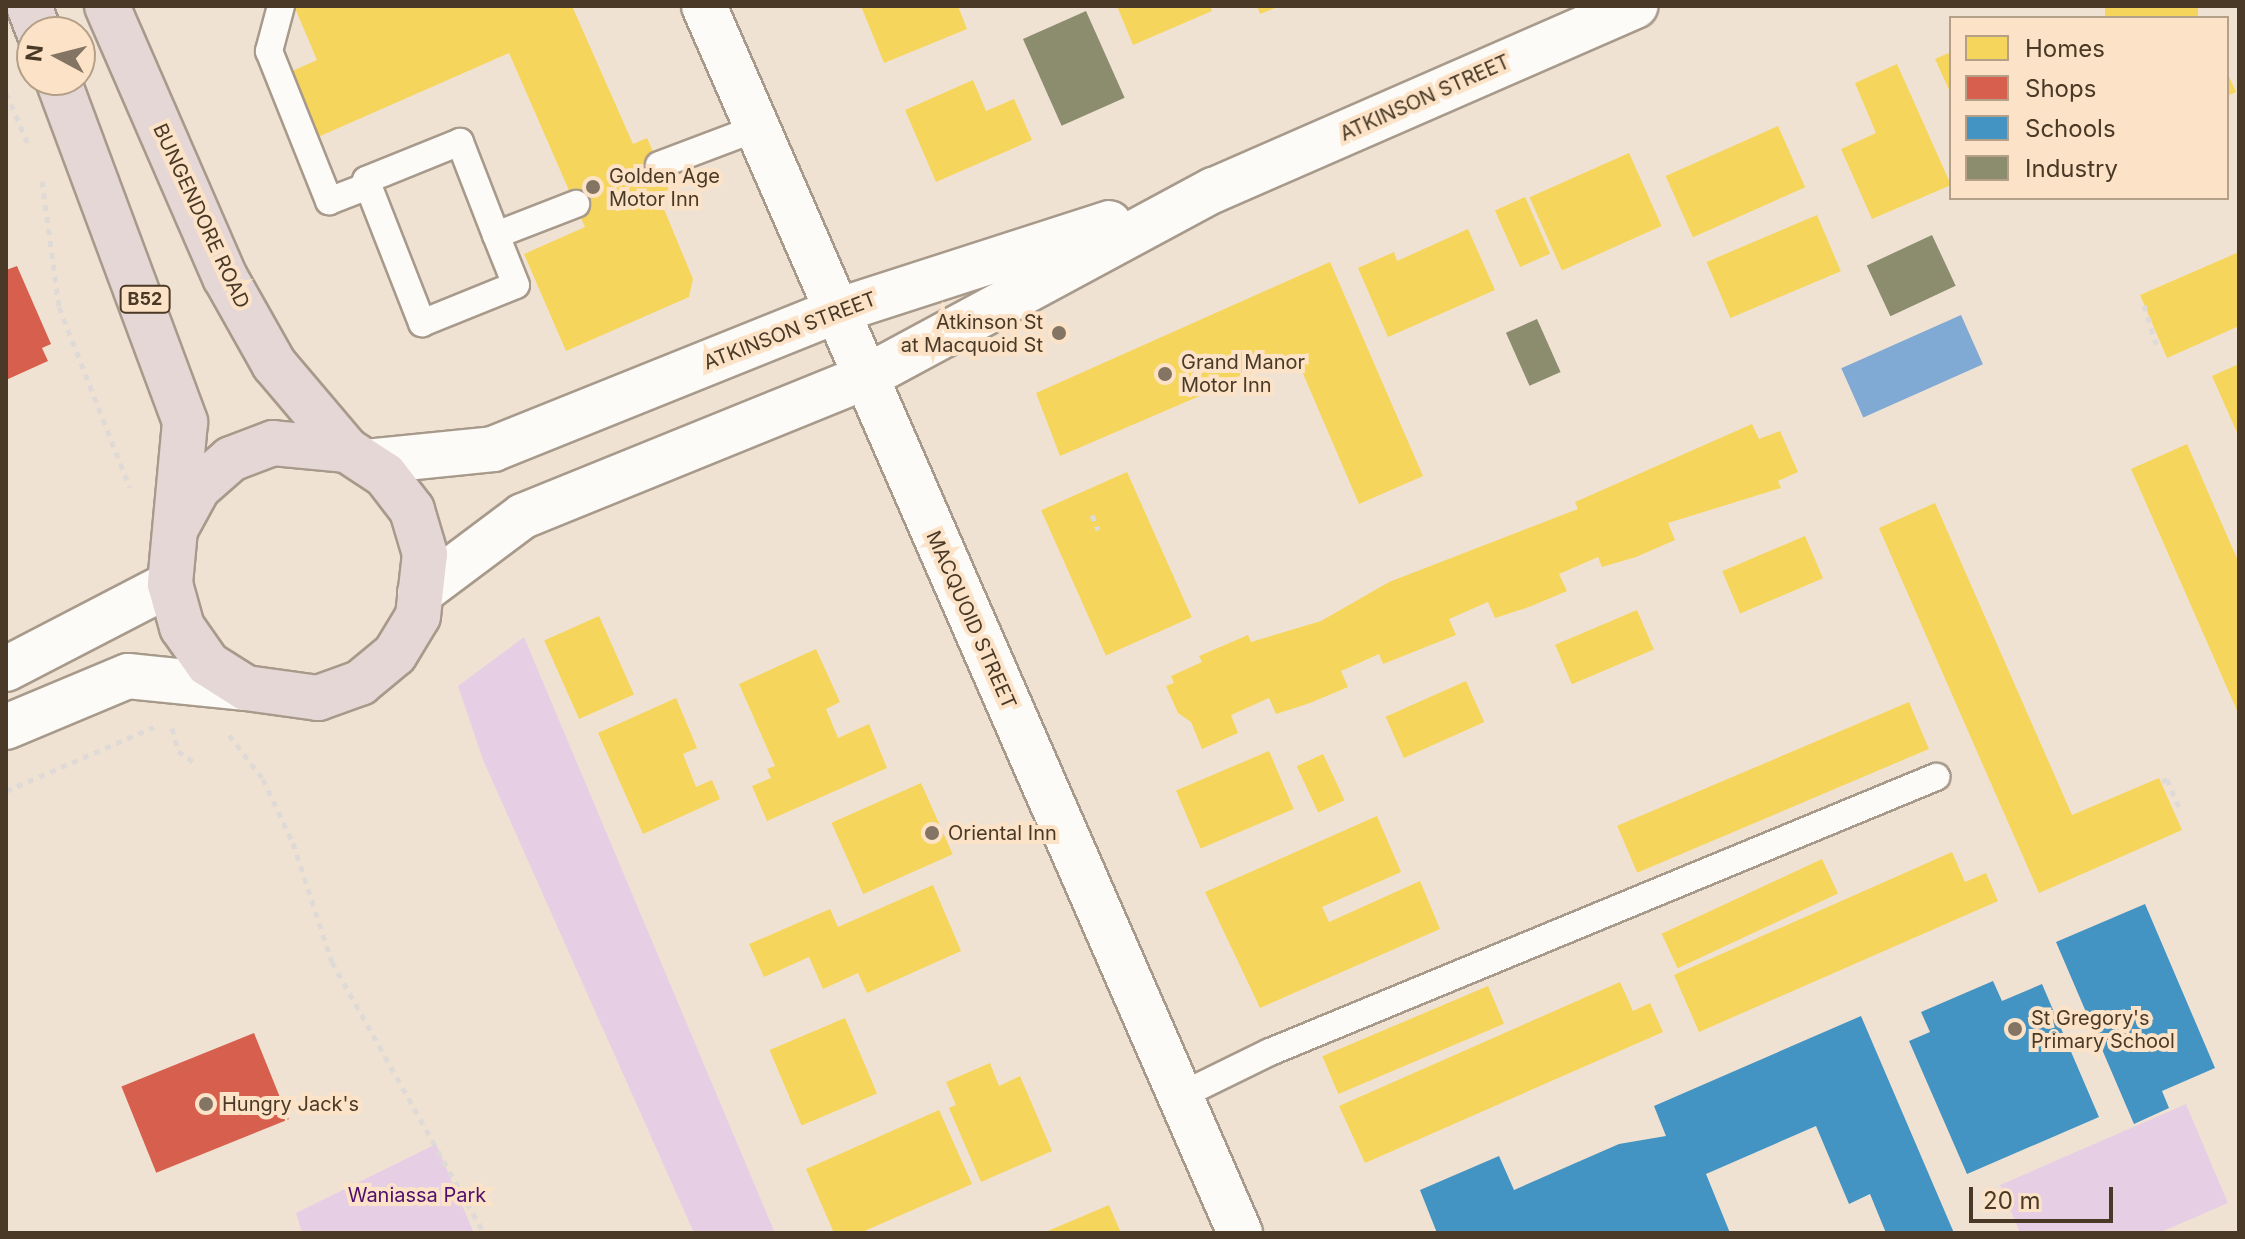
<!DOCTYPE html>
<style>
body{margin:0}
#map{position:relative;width:2245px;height:1239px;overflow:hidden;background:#f0e2d3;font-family:Inter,sans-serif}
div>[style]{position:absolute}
.green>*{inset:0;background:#e6cfe5}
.water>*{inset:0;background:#80a9d3;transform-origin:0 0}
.homes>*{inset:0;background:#f6d55c;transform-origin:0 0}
.shops>*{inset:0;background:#d6604d;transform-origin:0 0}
.schools>*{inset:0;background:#4393c3}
.industry>*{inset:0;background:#8c8c6e;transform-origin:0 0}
.path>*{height:5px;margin-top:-2.5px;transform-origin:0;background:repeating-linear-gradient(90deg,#dfdad6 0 6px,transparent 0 12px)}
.roads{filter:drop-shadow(2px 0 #a89a8b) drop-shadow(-2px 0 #a89a8b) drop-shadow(0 2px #a89a8b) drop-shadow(0 -2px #a89a8b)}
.lane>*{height:26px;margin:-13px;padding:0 13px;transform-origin:13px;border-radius:13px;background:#fdfbf8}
.street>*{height:44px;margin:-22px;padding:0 22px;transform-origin:22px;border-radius:22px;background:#fdfbf8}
.secondary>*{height:44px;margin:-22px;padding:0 22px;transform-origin:22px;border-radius:22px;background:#fdfbf8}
.highway>*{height:44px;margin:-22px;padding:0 22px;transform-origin:22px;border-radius:22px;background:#e5d7d6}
.dots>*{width:22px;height:22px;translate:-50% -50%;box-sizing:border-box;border:4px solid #fce3c7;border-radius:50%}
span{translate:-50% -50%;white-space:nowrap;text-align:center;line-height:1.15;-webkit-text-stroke:8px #fce3c7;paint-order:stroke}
.shield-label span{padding:2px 6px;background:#fce3c7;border:2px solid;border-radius:6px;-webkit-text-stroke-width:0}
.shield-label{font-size:18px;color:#493926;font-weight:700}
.street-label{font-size:20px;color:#493926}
.poi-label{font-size:20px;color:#493926}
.left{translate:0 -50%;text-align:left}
.right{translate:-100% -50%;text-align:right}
.park-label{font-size:20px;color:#4f0f6d}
.frame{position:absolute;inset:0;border:8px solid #493926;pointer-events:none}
.legend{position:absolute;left:1949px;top:16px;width:280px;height:184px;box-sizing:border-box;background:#fce3c7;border:2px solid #b49f87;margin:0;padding:10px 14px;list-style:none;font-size:24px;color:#493926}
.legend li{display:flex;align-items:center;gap:16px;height:40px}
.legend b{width:40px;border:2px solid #b49f87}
.north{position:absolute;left:16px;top:16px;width:80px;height:80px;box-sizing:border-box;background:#fce3c7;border:2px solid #b49f87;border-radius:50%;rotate:277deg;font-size:22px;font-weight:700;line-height:32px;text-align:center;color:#493926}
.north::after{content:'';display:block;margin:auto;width:28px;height:36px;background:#837463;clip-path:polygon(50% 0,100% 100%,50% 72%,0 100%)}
.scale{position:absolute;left:1969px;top:1187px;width:144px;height:36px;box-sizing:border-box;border:4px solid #493926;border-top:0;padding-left:10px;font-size:24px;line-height:28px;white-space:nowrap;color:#493926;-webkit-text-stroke:6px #fce3c7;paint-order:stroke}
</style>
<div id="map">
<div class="green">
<i style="clip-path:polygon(524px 637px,775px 1233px,694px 1233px,483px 760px,458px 686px)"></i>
<i style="clip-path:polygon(2186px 1104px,2228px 1203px,2159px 1233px,2020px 1233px,2000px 1185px)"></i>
<i style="clip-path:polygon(436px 1144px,474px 1233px,302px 1233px,296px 1213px)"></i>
</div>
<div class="water">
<i style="left:1961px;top:315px;width:54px;height:131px;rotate:66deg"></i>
</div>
<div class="homes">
<i style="clip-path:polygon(572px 6px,633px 144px,647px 138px,671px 192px,659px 197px,693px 279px,689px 297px,566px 351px,524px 254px,585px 227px,509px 53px,318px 137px,290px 72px,317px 60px,295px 8px,300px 6px)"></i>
<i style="clip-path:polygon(861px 6px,958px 6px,967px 29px,884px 63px)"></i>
<i style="clip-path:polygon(1117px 6px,1210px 6px,1212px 11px,1133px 45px)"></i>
<i style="clip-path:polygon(1257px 6px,1280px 6px,1260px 14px)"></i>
<i style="left:2105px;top:6px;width:93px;height:13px"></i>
<i style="clip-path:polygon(1951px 52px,1951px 94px,1935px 59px)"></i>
<i style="clip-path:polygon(1897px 64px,1951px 185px,1872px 219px,1841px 149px,1876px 133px,1855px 83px)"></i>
<i style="clip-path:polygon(2227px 72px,2236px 92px,2227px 96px)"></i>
<i style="clip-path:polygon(973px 80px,986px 111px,1014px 99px,1032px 140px,936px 182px,905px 110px)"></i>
<i style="left:1778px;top:126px;width:67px;height:123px;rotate:66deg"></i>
<i style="left:1629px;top:153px;width:80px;height:109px;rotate:66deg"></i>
<i style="left:1525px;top:197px;width:62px;height:33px;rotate:66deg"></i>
<i style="left:1817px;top:215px;width:61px;height:120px;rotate:67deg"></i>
<i style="clip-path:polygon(1468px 229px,1495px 290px,1388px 337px,1358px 268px,1394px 252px,1397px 261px)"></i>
<i style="clip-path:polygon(2239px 252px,2239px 326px,2167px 358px,2140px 295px)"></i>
<i style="clip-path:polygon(1330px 262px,1423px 476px,1359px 504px,1295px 355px,1060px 456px,1036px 393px)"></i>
<i style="clip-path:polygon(2239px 364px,2239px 437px,2212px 376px)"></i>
<i style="clip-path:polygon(1752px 424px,1759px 439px,1780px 431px,1798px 472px,1778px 481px,1781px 488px,1668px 523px,1675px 540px,1636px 557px,1602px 567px,1598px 557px,1559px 574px,1567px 591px,1529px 607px,1495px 618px,1488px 602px,1449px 619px,1456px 635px,1383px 664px,1379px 654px,1341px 671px,1348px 687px,1310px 703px,1276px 714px,1269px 698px,1231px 715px,1238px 733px,1202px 749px,1191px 722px,1178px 713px,1166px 686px,1174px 683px,1171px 676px,1202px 662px,1199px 656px,1248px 635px,1251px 642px,1321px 621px,1389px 582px,1578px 509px,1575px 502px)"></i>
<i style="clip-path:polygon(2187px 444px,2239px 563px,2239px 715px,2131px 469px)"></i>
<i style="left:1127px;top:472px;width:159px;height:94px;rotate:66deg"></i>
<i style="clip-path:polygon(1935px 503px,2072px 815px,2159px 778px,2182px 830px,2039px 893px,1879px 528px)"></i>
<i style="left:1805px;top:536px;width:46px;height:90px;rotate:67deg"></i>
<i style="left:1637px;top:610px;width:43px;height:89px;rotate:67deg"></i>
<i style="left:599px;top:616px;width:86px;height:60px;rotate:66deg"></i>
<i style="clip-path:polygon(816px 649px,840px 702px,826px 709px,838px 738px,869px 724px,887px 768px,767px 821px,752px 786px,771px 778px,767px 769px,775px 766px,739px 684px)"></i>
<i style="left:1466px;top:681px;width:45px;height:88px;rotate:66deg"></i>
<i style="clip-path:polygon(676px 698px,697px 748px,683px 754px,696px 787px,712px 780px,720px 799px,643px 834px,598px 733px)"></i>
<i style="left:1909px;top:702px;width:51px;height:317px;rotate:67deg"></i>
<i style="left:1269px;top:751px;width:63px;height:101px;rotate:67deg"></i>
<i style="left:1323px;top:754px;width:51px;height:29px;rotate:65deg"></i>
<i style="left:921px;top:783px;width:78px;height:98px;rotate:66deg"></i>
<i style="clip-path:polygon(1377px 816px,1401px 872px,1322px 907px,1329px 922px,1420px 881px,1440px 929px,1260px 1008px,1205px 892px)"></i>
<i style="clip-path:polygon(1952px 852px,1965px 882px,1986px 873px,1998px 901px,1699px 1032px,1674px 975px)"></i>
<i style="left:1822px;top:859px;width:38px;height:177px;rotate:65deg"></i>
<i style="clip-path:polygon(933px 885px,961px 951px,867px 993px,858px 973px,823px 989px,809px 957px,764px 977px,749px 944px,830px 909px,838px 927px)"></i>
<i style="clip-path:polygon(1620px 982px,1633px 1011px,1650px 1003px,1663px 1032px,1365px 1163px,1339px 1106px)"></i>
<i style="left:1488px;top:986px;width:41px;height:180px;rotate:67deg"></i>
<i style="left:845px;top:1018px;width:82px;height:82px;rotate:67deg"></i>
<i style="clip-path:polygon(990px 1063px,999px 1086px,1020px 1076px,1052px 1151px,981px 1182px,949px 1108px,956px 1105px,946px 1082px)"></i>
<i style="clip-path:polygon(939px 1110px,972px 1184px,860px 1233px,834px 1233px,806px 1169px)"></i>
<i style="clip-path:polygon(1109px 1205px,1121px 1233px,1043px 1233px)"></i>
</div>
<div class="shops">
<i style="clip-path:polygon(17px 266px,51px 344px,42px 348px,48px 361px,6px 380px,6px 270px)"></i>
<i style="left:254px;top:1033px;width:93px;height:143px;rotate:68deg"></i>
</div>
<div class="schools">
<i style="clip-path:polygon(2145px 904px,2215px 1068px,2162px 1091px,2169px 1108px,2134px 1124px,2056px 942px)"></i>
<i style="clip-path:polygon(1993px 981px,2002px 1001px,2042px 984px,2099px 1117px,1967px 1174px,1909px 1041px,1930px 1032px,1921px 1012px)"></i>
<i style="clip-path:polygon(1861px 1016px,1954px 1233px,1886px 1233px,1870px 1194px,1849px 1204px,1816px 1126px,1706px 1174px,1730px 1233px,1437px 1233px,1420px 1190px,1499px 1156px,1514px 1190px,1619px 1144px,1666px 1136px,1654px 1106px)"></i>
</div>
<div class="industry">
<i style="left:1086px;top:11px;width:95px;height:69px;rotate:66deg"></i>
<i style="left:1932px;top:235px;width:56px;height:72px;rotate:65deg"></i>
<i style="left:1537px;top:319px;width:58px;height:34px;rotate:66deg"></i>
</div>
<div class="path">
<i style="left:6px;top:93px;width:58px;rotate:66.5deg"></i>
<i style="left:42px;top:181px;width:127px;rotate:82.3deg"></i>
<i style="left:59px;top:307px;width:194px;rotate:68.6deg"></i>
<i style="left:2144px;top:305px;width:41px;rotate:72.9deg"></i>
<i style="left:1092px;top:515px;width:16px;rotate:68deg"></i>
<i style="left:172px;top:728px;width:24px;rotate:75deg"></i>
<i style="left:178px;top:751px;width:19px;rotate:35deg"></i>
<i style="left:229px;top:735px;width:56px;rotate:52.3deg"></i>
<i style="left:263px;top:779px;width:71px;rotate:64.9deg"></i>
<i style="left:293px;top:843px;width:125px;rotate:71.9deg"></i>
<i style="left:332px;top:962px;width:311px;rotate:60.7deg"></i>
<i style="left:2162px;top:782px;width:6px;rotate:-31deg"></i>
<i style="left:2167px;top:779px;width:36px;rotate:67deg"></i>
<i style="left:6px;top:791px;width:161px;rotate:-23.4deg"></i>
</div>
<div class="roads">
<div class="lane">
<i style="left:281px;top:6px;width:47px;rotate:104.9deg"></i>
<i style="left:269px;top:51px;width:162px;rotate:68.2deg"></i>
<i style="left:329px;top:201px;width:42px;rotate:-21deg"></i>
<i style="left:659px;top:165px;width:105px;rotate:-20.7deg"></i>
<i style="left:496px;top:235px;width:100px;rotate:-111.2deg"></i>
<i style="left:460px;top:142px;width:101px;rotate:158deg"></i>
<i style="left:366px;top:180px;width:154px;rotate:68.6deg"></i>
<i style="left:422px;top:323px;width:101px;rotate:-22deg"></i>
<i style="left:516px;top:285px;width:54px;rotate:-111.8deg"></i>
<i style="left:496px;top:235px;width:86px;rotate:-21.2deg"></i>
<i style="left:1180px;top:1096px;width:100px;rotate:-26.1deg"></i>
<i style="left:1270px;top:1052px;width:721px;rotate:-22.44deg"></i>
</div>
<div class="street">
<i style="left:704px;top:6px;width:1339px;rotate:66.4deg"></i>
<i style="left:366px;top:462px;width:128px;rotate:-5.8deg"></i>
<i style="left:493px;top:449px;width:371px;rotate:-21.9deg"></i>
<i style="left:837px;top:311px;width:286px;rotate:-17.9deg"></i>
<i style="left:420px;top:593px;width:129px;rotate:-36.8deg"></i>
<i style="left:523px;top:516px;width:370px;rotate:-22.1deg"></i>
<i style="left:866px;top:377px;width:395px;rotate:-28.3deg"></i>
<i style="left:1214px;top:190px;width:460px;rotate:-23.6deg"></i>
</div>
<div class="secondary">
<i style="left:6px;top:669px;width:185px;rotate:-27.4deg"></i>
<i style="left:6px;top:727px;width:132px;rotate:-22.7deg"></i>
<i style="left:128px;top:676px;width:119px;rotate:5.8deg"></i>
</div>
<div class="highway">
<i style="left:29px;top:6px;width:28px;rotate:69deg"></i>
<i style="left:107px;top:6px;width:296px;rotate:66.5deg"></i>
<i style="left:225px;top:277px;width:100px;rotate:60.6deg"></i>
<i style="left:274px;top:364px;width:113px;rotate:49.7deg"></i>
<i style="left:58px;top:80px;width:365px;rotate:69.6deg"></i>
<i style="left:185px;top:422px;width:163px;rotate:95.3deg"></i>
<i style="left:170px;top:584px;width:45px;rotate:74.4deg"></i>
<i style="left:182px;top:627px;width:45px;rotate:54.9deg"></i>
<i style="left:208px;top:664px;width:45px;rotate:32.3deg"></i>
<i style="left:246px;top:688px;width:73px;rotate:7.9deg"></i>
<i style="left:318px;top:698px;width:45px;rotate:-19.7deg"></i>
<i style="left:360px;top:683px;width:45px;rotate:-39.6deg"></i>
<i style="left:395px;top:654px;width:44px;rotate:-58.8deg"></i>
<i style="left:418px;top:616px;width:62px;rotate:-83.6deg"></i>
<i style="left:425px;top:554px;width:46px;rotate:-106.5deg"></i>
<i style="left:412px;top:510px;width:44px;rotate:-127.6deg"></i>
<i style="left:385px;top:475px;width:45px;rotate:-146.7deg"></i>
<i style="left:347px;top:450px;width:74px;rotate:-174.6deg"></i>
<i style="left:273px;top:443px;width:45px;rotate:159.1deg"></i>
<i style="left:231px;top:459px;width:44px;rotate:138.7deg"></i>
<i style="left:198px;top:488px;width:46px;rotate:118.8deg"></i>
</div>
</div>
<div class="dots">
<i style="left:593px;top:187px;background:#837463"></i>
<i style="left:1059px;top:333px;background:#837463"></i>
<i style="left:1165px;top:374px;background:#837463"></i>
<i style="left:932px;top:833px;background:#837463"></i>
<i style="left:2015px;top:1029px;background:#837463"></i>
<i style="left:206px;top:1104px;background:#837463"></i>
</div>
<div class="shield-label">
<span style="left:145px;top:299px">B52</span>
</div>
<div class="street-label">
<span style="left:1425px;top:98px;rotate:-24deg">ATKINSON STREET</span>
<span style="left:201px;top:216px;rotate:65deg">BUNGENDORE ROAD</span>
<span style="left:790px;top:331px;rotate:-21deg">ATKINSON STREET</span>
<span style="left:971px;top:620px;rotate:66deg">MACQUOID STREET</span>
</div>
<div class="poi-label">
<span class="left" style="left:609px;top:188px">Golden Age<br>Motor Inn</span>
<span class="right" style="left:1043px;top:334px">Atkinson St<br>at Macquoid St</span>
<span class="left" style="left:1181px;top:374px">Grand Manor<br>Motor Inn</span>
<span class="left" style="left:948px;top:833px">Oriental Inn</span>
<span class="left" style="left:2031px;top:1030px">St Gregory's<br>Primary School</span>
<span class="left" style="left:222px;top:1104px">Hungry Jack's</span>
</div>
<div class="park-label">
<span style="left:417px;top:1195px">Waniassa Park</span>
</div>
<div class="frame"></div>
<ul class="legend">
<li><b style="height:22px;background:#f6d55c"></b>Homes</li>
<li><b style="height:22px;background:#d6604d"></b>Shops</li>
<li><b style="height:22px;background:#4393c3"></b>Schools</li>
<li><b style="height:22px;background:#8c8c6e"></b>Industry</li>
</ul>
<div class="north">N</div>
<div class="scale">20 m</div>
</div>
